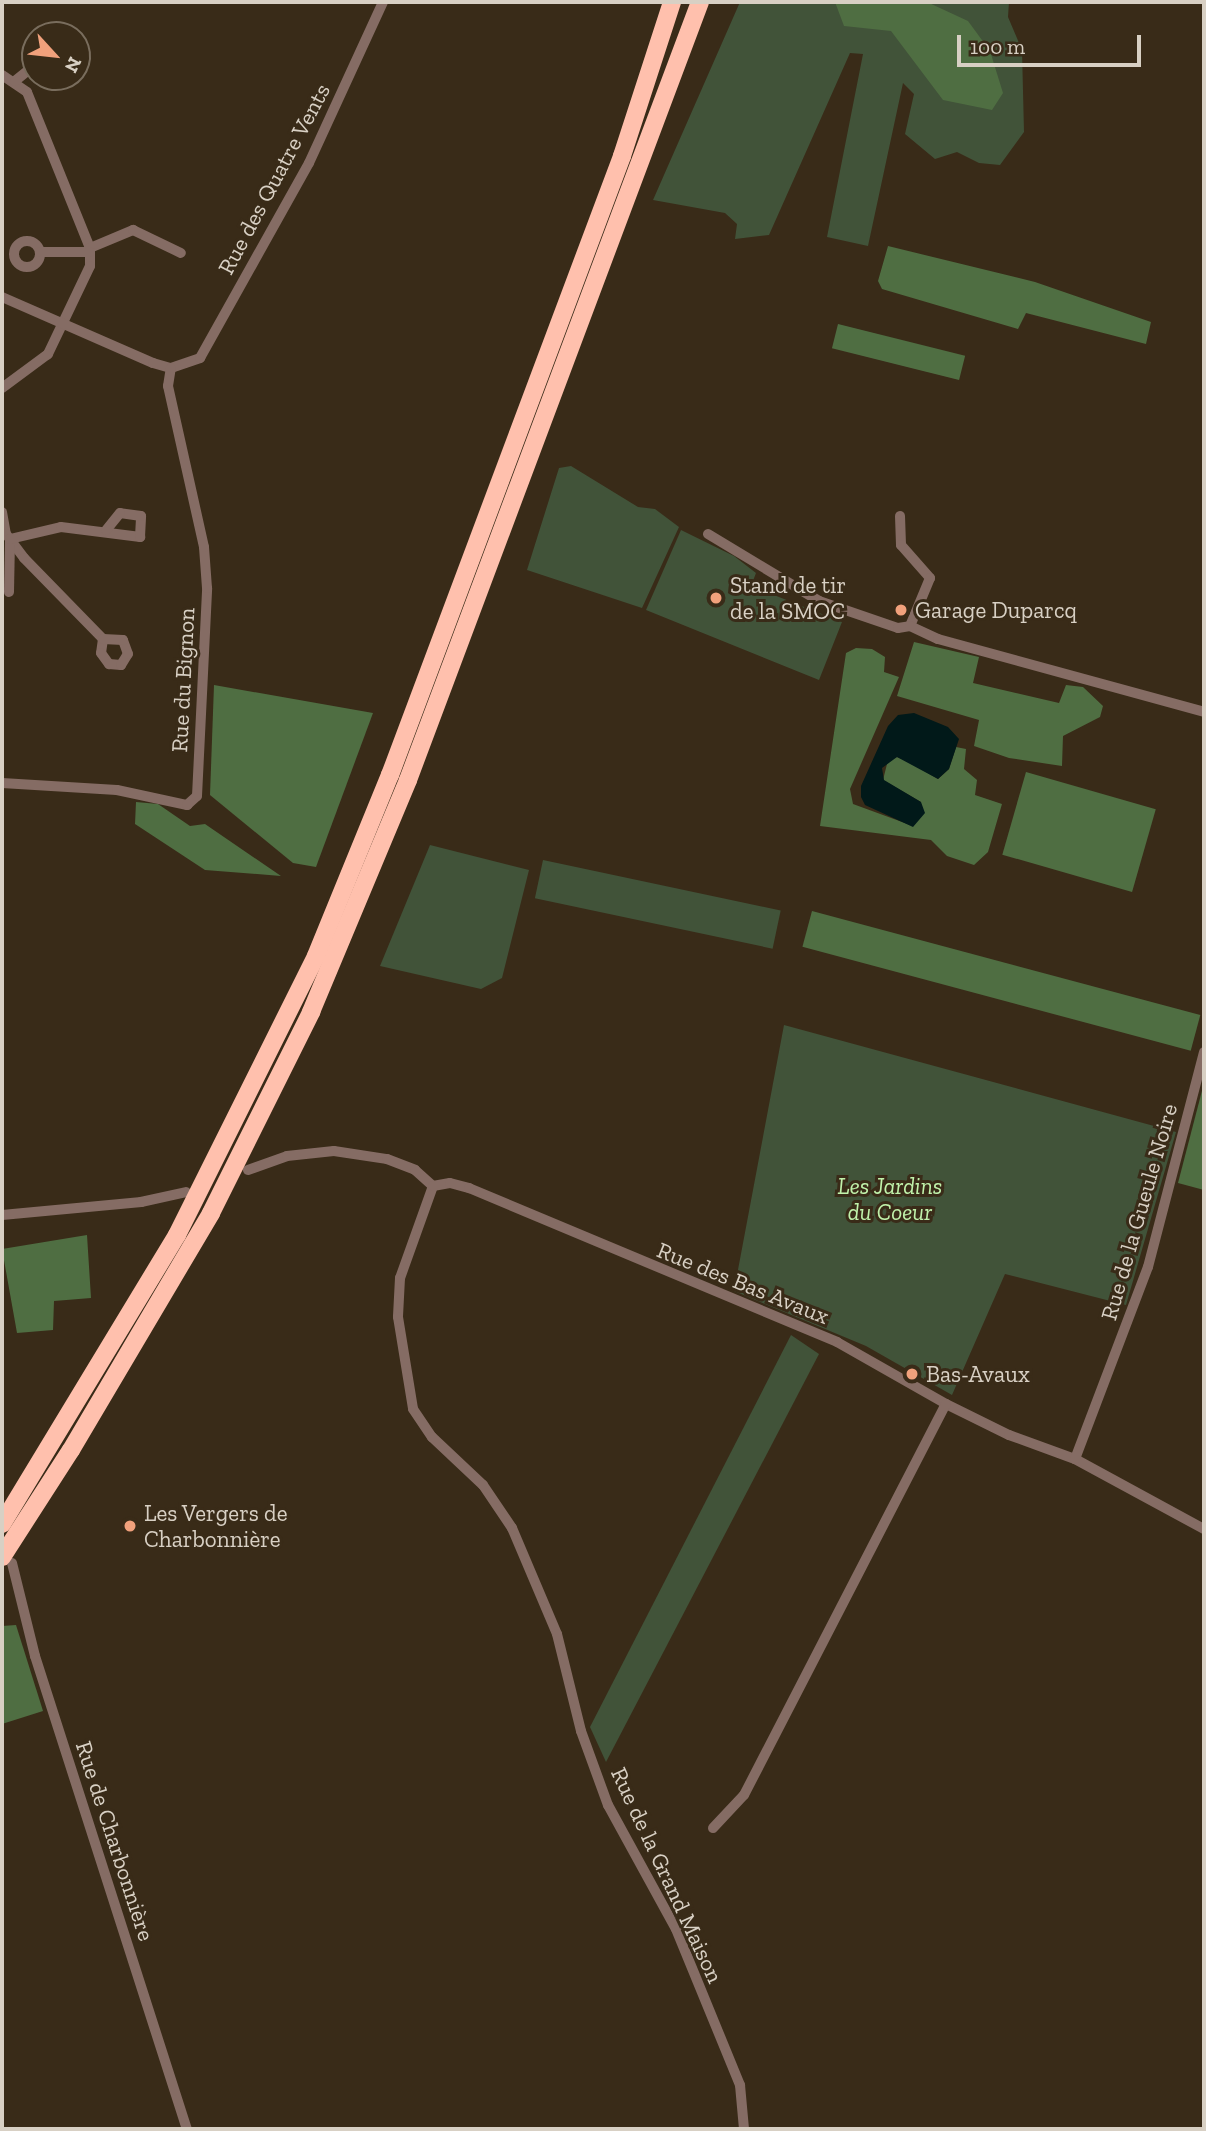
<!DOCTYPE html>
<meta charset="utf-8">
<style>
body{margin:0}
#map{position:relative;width:1206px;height:2131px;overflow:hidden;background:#392b18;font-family:"Zilla Slab",serif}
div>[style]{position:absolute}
.green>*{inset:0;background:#415339;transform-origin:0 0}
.forest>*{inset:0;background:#4f6e42;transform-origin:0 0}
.water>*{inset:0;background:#011919}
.street>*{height:10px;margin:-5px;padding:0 5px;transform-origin:5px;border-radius:5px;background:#856c64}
.street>.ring{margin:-5px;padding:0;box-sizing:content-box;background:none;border:10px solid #856c64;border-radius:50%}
.highway>*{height:18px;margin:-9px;padding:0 9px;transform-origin:9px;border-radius:9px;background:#ffc0ad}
.dots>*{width:19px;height:19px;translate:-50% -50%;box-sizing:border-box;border:4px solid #392b18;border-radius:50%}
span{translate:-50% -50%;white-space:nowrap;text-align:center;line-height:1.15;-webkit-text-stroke:6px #392b18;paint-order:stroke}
.street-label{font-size:23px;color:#d8d0c4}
.poi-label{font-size:23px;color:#d8d0c4}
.left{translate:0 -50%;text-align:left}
.park-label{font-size:23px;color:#c0f2ab;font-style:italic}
.frame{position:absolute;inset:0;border:4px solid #d8d0c4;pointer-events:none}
.north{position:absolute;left:21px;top:21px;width:70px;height:70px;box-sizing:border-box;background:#392b18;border:2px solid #796d5d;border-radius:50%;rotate:117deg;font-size:19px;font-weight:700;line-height:28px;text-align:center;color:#d8d0c4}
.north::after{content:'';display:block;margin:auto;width:24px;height:32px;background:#f1a17c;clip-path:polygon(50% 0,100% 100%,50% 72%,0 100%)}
.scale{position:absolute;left:957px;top:35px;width:184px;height:32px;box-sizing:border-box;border:4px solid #d8d0c4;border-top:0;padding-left:9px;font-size:21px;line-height:24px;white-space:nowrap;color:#d8d0c4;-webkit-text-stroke:5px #392b18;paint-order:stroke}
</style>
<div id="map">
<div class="green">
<i style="clip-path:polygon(740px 2px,1009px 2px,1008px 17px,1022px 50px,1024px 132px,1000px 165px,979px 163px,957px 152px,935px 159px,905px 134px,914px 94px,903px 83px,868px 246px,827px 237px,863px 54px,850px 53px,769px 235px,735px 239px,737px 224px,725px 213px,653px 200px)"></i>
<i style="clip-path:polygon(571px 466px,638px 507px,655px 509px,679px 527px,642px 608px,527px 570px,559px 468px)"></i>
<i style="clip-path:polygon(681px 530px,734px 556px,756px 573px,751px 586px,842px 622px,819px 680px,646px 610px)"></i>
<i style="clip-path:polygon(430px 845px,529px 870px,502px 978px,481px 989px,380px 966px)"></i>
<i style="left:543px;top:860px;width:243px;height:39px;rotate:12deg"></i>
<i style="clip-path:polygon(784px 1025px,1176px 1132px,1126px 1305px,1005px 1274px,952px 1395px,866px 1346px,734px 1291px)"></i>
<i style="clip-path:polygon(791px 1335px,819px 1354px,606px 1762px,590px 1727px)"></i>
</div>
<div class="forest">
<i style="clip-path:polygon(835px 2px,927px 2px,968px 21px,990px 51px,1003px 93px,992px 110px,943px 100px,891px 31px,844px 26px)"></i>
<i style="clip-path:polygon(888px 246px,1035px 282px,1151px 322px,1146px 344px,1026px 313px,1018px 329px,882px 289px,878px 281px)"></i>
<i style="left:838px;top:324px;width:131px;height:25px;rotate:14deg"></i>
<i style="clip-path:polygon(914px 642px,979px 657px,973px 683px,1059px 703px,1066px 685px,1083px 687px,1103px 706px,1100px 717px,1063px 736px,1062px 766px,1009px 758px,974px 746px,979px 720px,897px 696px)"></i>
<i style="clip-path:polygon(856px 648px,872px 649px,885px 657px,884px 672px,899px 677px,850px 789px,853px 804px,913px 826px,921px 802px,883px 780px,888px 760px,897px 757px,909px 762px,938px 779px,949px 769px,956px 747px,966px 749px,964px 769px,977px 780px,975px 795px,1002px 804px,988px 852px,974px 865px,947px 856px,931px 840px,820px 826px,846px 653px)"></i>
<i style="clip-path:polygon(214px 685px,373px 713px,316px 867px,293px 863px,210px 795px)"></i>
<i style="left:1026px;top:772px;width:135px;height:86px;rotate:16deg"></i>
<i style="clip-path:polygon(136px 802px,158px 804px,190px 826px,205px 824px,281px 876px,205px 870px,135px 824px)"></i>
<i style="left:812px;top:911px;width:402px;height:37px;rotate:15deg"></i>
<i style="clip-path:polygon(1204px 1083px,1204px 1190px,1178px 1183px)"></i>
<i style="clip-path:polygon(87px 1235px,91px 1298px,54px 1301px,53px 1330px,17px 1333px,2px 1249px)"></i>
<i style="clip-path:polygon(16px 1625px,43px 1711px,2px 1724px,2px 1626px)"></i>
</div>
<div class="water">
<i style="clip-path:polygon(914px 713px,948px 727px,959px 739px,949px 769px,938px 779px,897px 757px,882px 768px,884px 780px,921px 802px,925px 813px,913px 827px,865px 805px,861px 797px,861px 786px,888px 726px,898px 715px)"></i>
</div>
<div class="street">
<i style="left:2px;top:75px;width:30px;rotate:34deg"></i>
<i style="left:27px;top:92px;width:168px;rotate:68deg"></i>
<i style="left:90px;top:248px;width:18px;rotate:90deg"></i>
<i style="left:90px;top:266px;width:98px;rotate:115.5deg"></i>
<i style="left:48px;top:354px;width:57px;rotate:143.5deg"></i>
<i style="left:15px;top:81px;width:26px;rotate:-39deg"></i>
<i class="ring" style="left:14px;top:241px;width:16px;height:16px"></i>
<i style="left:90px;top:248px;width:47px;rotate:-22.7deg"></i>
<i style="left:133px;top:230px;width:53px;rotate:25.6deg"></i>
<i style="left:40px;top:252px;width:50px"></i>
<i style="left:2px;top:297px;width:165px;rotate:23.6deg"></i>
<i style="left:153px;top:363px;width:19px;rotate:16deg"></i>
<i style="left:171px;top:368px;width:31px;rotate:-19deg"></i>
<i style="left:200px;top:358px;width:223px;rotate:-60.8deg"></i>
<i style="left:309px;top:163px;width:177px;rotate:-65.3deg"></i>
<i style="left:2px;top:512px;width:22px;rotate:80deg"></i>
<i style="left:6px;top:534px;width:30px;rotate:53deg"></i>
<i style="left:24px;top:558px;width:113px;rotate:45.7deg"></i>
<i style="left:103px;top:639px;width:14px;rotate:98deg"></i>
<i style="left:101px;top:653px;width:14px;rotate:54deg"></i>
<i style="left:109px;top:664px;width:12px;rotate:5deg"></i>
<i style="left:121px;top:665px;width:13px;rotate:-58deg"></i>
<i style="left:128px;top:654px;width:15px;rotate:-110deg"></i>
<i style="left:123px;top:640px;width:20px;rotate:-177deg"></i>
<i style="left:900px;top:516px;width:29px;rotate:88deg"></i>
<i style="left:901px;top:545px;width:44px;rotate:48.7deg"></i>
<i style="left:930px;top:578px;width:52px;rotate:112.6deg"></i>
<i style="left:708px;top:534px;width:130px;rotate:31.1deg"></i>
<i style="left:819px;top:601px;width:83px;rotate:18.9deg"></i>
<i style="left:898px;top:628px;width:12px;rotate:-9deg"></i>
<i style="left:910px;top:626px;width:31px;rotate:25deg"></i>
<i style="left:938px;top:639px;width:276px;rotate:15.3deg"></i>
<i style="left:9px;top:592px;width:53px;rotate:-88.9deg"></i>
<i style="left:10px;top:539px;width:52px;rotate:-13.2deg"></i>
<i style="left:61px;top:527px;width:80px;rotate:7.2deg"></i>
<i style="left:140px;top:537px;width:21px;rotate:-87deg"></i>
<i style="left:141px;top:516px;width:21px;rotate:-172deg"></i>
<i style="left:120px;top:513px;width:22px;rotate:129deg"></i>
<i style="left:2px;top:783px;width:115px;rotate:3.5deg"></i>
<i style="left:117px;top:790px;width:72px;rotate:12.1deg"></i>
<i style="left:187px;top:805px;width:13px;rotate:-42deg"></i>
<i style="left:197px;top:796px;width:208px;rotate:-87.2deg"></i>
<i style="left:207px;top:588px;width:41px;rotate:-94.2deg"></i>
<i style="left:204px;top:547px;width:165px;rotate:-102.6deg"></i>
<i style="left:168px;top:386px;width:18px;rotate:-81deg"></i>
<i style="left:248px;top:1170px;width:41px;rotate:-19.7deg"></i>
<i style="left:287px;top:1156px;width:47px;rotate:-6.1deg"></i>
<i style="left:334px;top:1151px;width:54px;rotate:8.6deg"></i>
<i style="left:387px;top:1159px;width:30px;rotate:21deg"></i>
<i style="left:415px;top:1170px;width:24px;rotate:42deg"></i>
<i style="left:433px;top:1186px;width:98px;rotate:109.7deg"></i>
<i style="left:400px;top:1278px;width:39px;rotate:93deg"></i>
<i style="left:398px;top:1317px;width:93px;rotate:80.7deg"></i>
<i style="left:413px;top:1409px;width:34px;rotate:56deg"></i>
<i style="left:432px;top:1437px;width:70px;rotate:43.3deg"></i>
<i style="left:483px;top:1485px;width:52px;rotate:56deg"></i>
<i style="left:512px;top:1528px;width:115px;rotate:67deg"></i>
<i style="left:557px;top:1634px;width:100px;rotate:76.1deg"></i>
<i style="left:581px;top:1731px;width:79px;rotate:70deg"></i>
<i style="left:608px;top:1805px;width:141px;rotate:61.3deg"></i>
<i style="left:676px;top:1929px;width:169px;rotate:67.7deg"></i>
<i style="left:740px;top:2085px;width:44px;rotate:84.8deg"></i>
<i style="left:433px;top:1186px;width:17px;rotate:-10deg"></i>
<i style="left:450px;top:1183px;width:20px;rotate:15deg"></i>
<i style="left:469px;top:1188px;width:399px;rotate:22.7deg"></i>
<i style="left:837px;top:1342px;width:125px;rotate:29.6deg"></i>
<i style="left:946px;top:1404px;width:70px;rotate:26.2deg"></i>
<i style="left:1009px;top:1435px;width:70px;rotate:20deg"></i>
<i style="left:1075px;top:1459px;width:147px;rotate:28.5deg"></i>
<i style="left:2px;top:1215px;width:140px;rotate:-5.3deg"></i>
<i style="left:141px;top:1202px;width:46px;rotate:-12.5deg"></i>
<i style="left:1075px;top:1459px;width:205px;rotate:-69.2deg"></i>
<i style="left:1148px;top:1267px;width:222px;rotate:-75.4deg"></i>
<i style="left:12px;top:1563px;width:96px;rotate:76.1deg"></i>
<i style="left:35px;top:1656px;width:497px;rotate:72.2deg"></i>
<i style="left:713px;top:1828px;width:45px;rotate:-46.8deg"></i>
<i style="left:744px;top:1795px;width:440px;rotate:-62.7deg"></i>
</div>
<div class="highway">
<i style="left:2px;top:1524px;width:338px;rotate:-58.8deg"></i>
<i style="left:177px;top:1235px;width:312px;rotate:-63.5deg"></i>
<i style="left:316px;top:956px;width:196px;rotate:-67.8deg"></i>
<i style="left:390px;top:775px;width:661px;rotate:-69.45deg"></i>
<i style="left:622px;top:156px;width:162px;rotate:-72deg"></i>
<i style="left:2px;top:1557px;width:127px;rotate:-57.2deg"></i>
<i style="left:71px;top:1450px;width:275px;rotate:-59.4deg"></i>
<i style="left:211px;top:1213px;width:225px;rotate:-63.5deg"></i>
<i style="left:311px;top:1012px;width:251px;rotate:-67.3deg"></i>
<i style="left:408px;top:780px;width:831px;rotate:-69.43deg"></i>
</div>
<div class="dots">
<i style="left:716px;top:598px;background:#f1a17c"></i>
<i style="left:901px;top:610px;background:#f1a17c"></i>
<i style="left:912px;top:1374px;background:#f1a17c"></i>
<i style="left:130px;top:1526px;background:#f1a17c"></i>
</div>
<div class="street-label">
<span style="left:274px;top:179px;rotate:-62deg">Rue des Quatre Vents</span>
<span style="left:183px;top:680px;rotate:-87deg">Rue du Bignon</span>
<span style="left:1139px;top:1212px;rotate:-74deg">Rue de la Gueule Noire</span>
<span style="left:743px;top:1283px;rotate:22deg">Rue des Bas Avaux</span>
<span style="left:115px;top:1841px;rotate:72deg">Rue de Charbonnière</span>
<span style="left:667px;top:1875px;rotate:65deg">Rue de la Grand Maison</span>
</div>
<div class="poi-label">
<span class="left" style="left:730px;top:598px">Stand de tir<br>de la SMOC</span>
<span class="left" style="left:915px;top:610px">Garage Duparcq</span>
<span class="left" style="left:926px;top:1374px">Bas-Avaux</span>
<span class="left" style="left:144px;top:1526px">Les Vergers de<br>Charbonnière</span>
</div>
<div class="park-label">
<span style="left:890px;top:1199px">Les Jardins<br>du Coeur</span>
</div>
<div class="frame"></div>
<div class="north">N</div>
<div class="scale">100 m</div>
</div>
